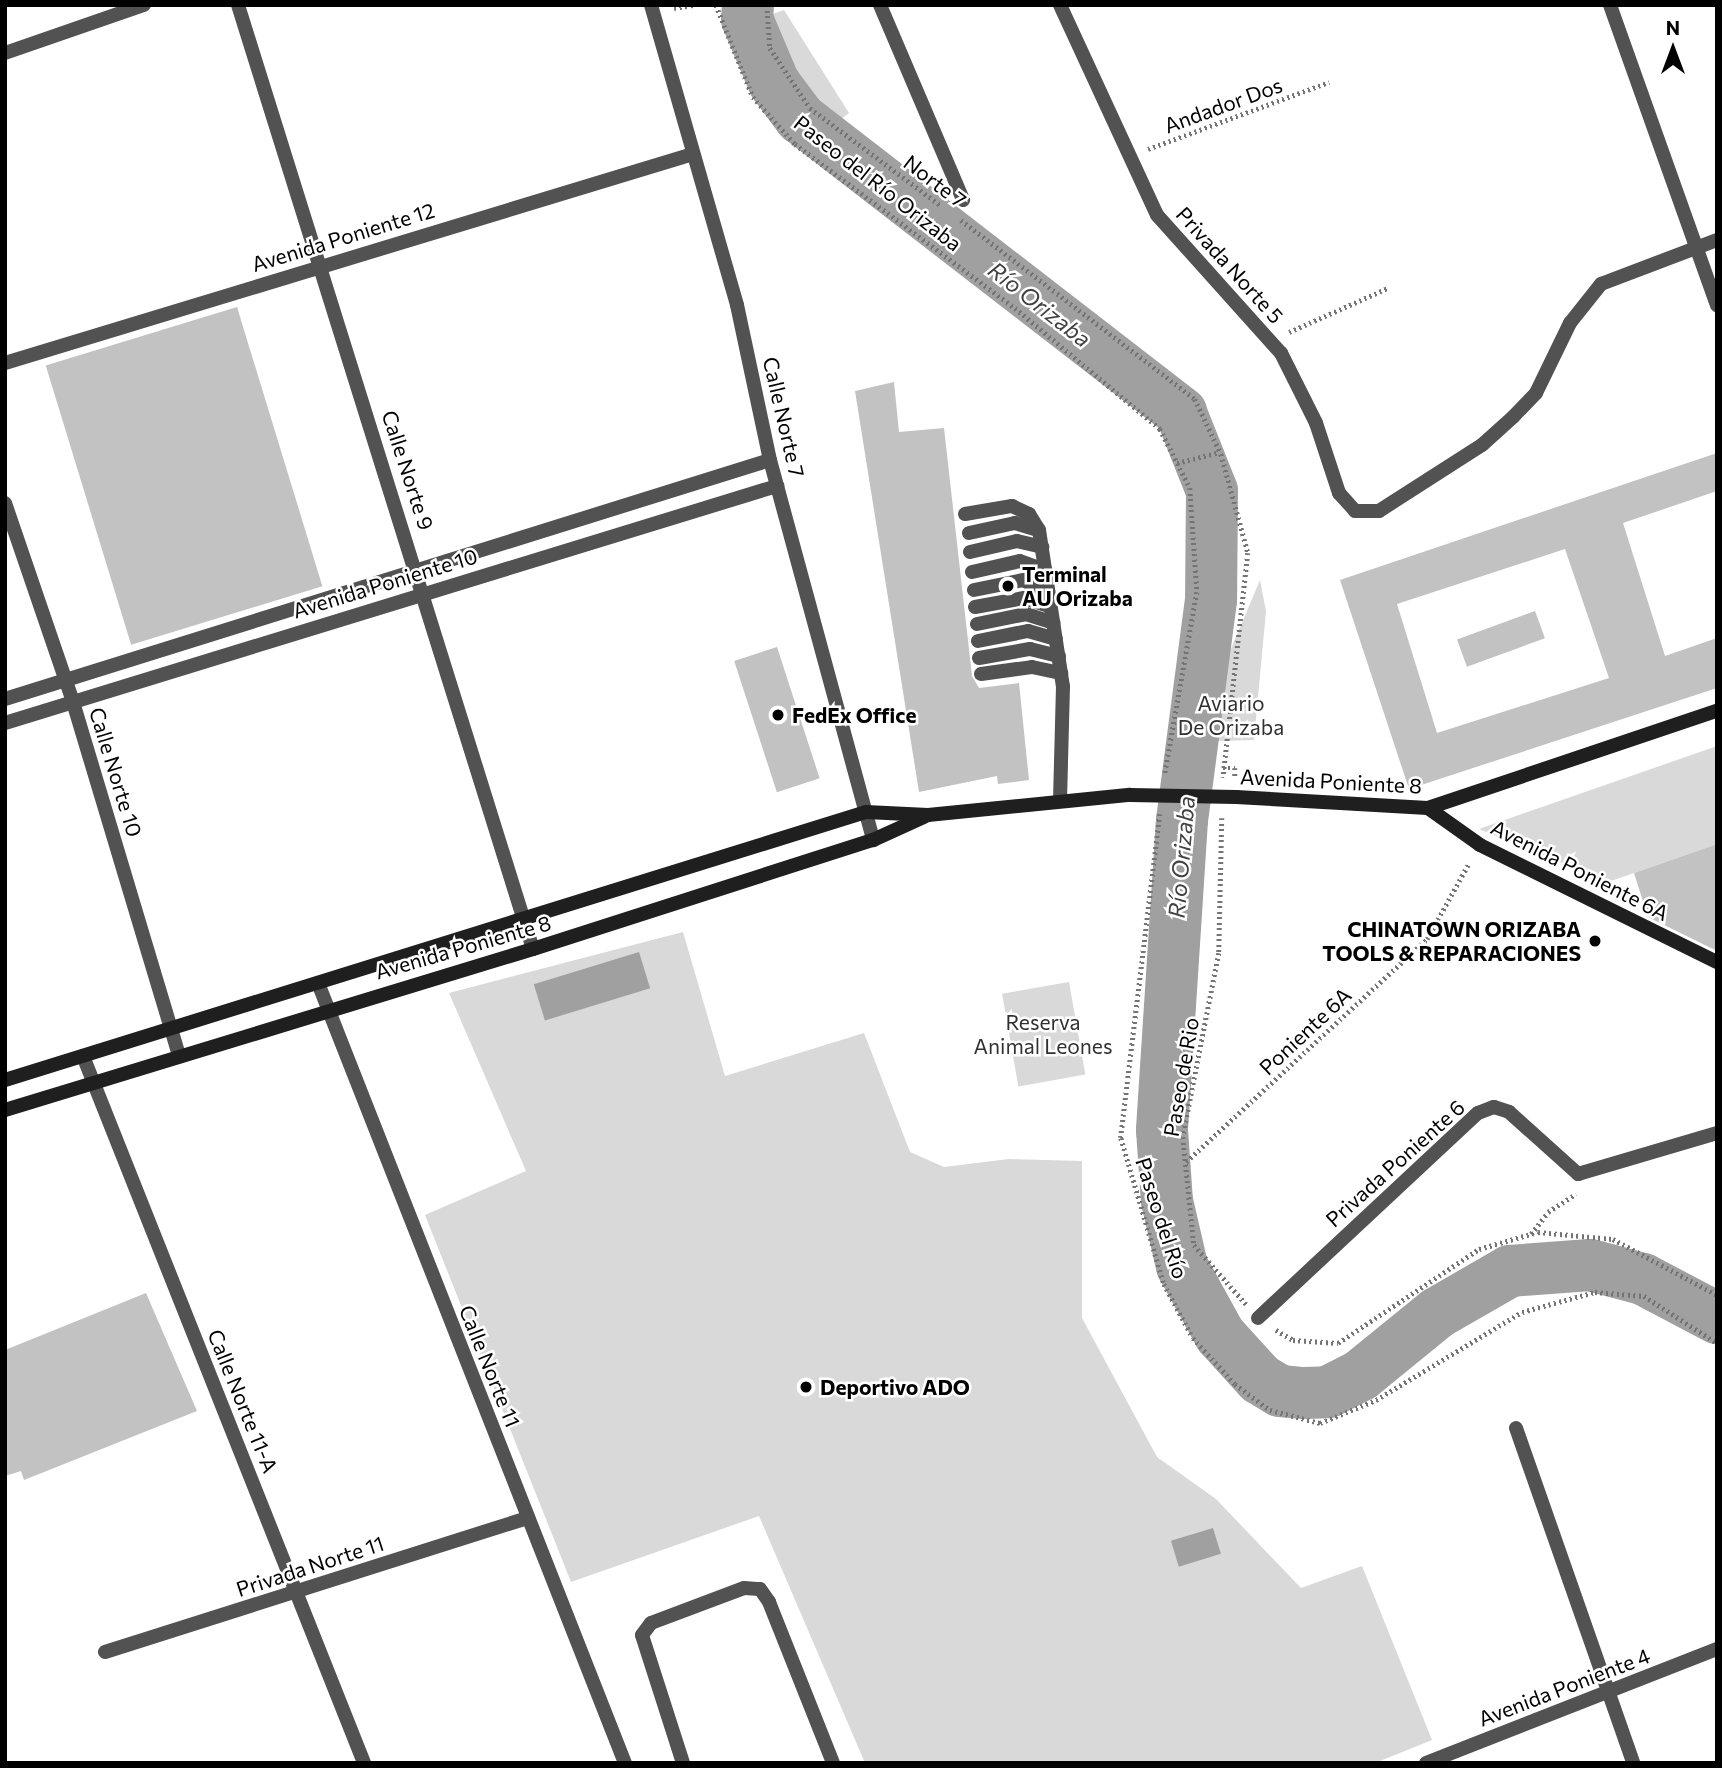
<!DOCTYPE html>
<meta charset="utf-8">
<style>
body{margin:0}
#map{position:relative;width:1722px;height:1768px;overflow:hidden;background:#fff;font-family:Commissioner,sans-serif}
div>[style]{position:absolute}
.green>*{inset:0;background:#d9d9d9;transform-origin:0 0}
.water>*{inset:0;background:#a0a0a0;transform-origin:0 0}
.river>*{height:52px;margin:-26px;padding:0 26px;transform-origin:26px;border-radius:26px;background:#a0a0a0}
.building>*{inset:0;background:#c2c2c2;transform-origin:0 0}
.path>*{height:4.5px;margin-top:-2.25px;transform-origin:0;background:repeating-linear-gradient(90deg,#747474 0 2px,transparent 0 5.5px)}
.lane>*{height:14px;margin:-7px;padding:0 7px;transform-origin:7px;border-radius:7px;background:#525252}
.street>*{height:14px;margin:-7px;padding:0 7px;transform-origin:7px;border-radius:7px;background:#525252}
.secondary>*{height:14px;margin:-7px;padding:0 7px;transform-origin:7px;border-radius:7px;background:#1f1f1f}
.secondary-bridge>*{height:14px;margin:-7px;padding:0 7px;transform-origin:7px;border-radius:7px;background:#1f1f1f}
.dots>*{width:19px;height:19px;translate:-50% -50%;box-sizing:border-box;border:4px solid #fff;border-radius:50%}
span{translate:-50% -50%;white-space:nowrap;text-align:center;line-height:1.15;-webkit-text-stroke:5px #fff;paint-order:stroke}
.street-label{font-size:21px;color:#000}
.poi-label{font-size:21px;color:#000;font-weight:700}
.left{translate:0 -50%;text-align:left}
.right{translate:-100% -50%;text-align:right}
.park-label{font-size:21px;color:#303030}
.water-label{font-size:23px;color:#414141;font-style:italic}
.frame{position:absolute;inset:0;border:7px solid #000;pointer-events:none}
.north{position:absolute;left:1638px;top:14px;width:70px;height:70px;-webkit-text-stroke:5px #fff;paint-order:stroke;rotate:0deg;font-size:19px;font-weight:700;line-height:28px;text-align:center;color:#000}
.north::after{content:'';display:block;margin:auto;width:24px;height:32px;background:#000;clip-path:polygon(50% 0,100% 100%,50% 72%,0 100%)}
</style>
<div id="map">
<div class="green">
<i style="clip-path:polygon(784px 10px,849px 113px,837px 122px,810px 98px,772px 37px,770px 15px)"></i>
<i style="clip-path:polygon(1260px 580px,1266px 611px,1254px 740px,1214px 741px,1203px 715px)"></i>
<i style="clip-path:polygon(1717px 746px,1717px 844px,1608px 882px,1479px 829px)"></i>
<i style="clip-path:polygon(683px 932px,725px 1076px,864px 1033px,910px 1152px,944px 1167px,1009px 1159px,1082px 1161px,1082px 1318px,1157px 1457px,1216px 1499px,1301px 1588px,1362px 1566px,1432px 1740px,1375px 1763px,865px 1763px,759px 1516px,571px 1582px,425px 1215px,526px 1171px,449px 993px)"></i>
<i style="left:1069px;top:982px;width:94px;height:68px;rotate:80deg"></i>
</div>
<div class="water">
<i style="left:639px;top:952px;width:38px;height:110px;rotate:73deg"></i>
<i style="left:1213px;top:1528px;width:27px;height:44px;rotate:73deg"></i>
</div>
<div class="river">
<i style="left:748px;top:5px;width:14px;rotate:94deg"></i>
<i style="left:747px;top:19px;width:69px;rotate:67.1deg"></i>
<i style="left:774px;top:83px;width:44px;rotate:53.4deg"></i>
<i style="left:800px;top:118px;width:482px;rotate:37.7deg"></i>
<i style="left:1181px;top:413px;width:84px;rotate:68.3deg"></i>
<i style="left:1212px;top:491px;width:109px;rotate:90.5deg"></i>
<i style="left:1211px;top:600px;width:222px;rotate:97.5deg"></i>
<i style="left:1182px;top:820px;width:311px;rotate:93.7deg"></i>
<i style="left:1162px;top:1130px;width:71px;rotate:86deg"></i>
<i style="left:1167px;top:1201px;width:67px;rotate:77deg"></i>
<i style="left:1182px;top:1266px;width:79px;rotate:61.2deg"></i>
<i style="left:1220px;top:1335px;width:59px;rotate:47.7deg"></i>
<i style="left:1260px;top:1379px;width:23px;rotate:31deg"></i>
<i style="left:1280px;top:1391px;width:24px;rotate:5deg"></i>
<i style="left:1304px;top:1393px;width:24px;rotate:-2deg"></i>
<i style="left:1328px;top:1392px;width:37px;rotate:-27deg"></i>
<i style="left:1361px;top:1375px;width:98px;rotate:-39.2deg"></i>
<i style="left:1437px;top:1313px;width:84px;rotate:-29.9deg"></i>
<i style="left:1510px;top:1271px;width:80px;rotate:-4.3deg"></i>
<i style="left:1590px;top:1265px;width:55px;rotate:14.8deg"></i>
<i style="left:1643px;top:1279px;width:84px;rotate:27.8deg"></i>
</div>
<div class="building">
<i style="left:237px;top:307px;width:292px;height:200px;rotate:73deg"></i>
<i style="clip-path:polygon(894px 382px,899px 432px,944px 428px,972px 676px,979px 688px,1019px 683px,1029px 780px,998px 784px,997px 776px,919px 792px,855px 391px)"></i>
<i style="clip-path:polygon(evenodd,1717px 453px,1717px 491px,1623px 523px,1665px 656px,1717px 638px,1717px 688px,1409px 789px,1340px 580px,1717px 453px,1565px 549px,1609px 678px,1437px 733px,1397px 604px,1565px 549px)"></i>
<i style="left:1535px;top:611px;width:29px;height:83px;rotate:70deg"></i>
<i style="left:777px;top:647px;width:138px;height:45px;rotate:72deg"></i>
<i style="clip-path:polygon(1717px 844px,1717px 951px,1648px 917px,1634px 873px)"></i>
<i style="clip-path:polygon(146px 1293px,197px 1411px,24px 1480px,21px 1471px,5px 1476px,5px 1350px)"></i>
</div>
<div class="path">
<i style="left:716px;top:5px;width:99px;rotate:68.1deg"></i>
<i style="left:753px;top:97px;width:63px;rotate:48.2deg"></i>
<i style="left:795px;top:144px;width:274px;rotate:36.7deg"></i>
<i style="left:1015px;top:308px;width:189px;rotate:39.8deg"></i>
<i style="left:1160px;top:429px;width:66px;rotate:63deg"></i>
<i style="left:1190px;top:488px;width:104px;rotate:86.1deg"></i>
<i style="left:1197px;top:592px;width:185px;rotate:100deg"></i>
<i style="left:767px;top:5px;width:43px;rotate:86deg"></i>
<i style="left:770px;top:48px;width:72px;rotate:56.3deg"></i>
<i style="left:810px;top:108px;width:162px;rotate:36.7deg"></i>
<i style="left:674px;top:8px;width:19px;rotate:-9deg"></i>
<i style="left:1148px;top:149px;width:193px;rotate:-20.3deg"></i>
<i style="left:961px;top:220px;width:295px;rotate:37.4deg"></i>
<i style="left:1195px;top:399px;width:61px;rotate:64.7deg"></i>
<i style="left:1221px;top:454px;width:103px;rotate:74.7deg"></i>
<i style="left:1248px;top:553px;width:226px;rotate:96.3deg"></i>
<i style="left:1289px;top:332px;width:108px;rotate:-24deg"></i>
<i style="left:1177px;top:463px;width:44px;rotate:-14.3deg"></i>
<i style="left:1223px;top:768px;width:12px"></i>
<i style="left:1235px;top:768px;width:10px;rotate:90deg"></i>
<i style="left:1160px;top:814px;width:326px;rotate:96.9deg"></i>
<i style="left:1121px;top:1138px;width:152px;rotate:73.6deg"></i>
<i style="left:1164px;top:1284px;width:61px;rotate:61.8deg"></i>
<i style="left:1193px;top:1338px;width:62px;rotate:47.6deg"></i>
<i style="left:1235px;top:1384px;width:44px;rotate:36.6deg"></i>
<i style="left:1270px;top:1410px;width:52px;rotate:14.6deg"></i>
<i style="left:1320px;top:1423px;width:61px;rotate:-22.3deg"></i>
<i style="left:1376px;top:1400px;width:170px;rotate:-31.1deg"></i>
<i style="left:1522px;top:1312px;width:76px;rotate:-15.3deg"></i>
<i style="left:1595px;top:1292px;width:49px;rotate:4.7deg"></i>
<i style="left:1644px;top:1296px;width:87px;rotate:32.8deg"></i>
<i style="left:1222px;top:818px;width:135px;rotate:91.3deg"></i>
<i style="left:1219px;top:953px;width:187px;rotate:101.1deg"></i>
<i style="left:1183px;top:1137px;width:109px;rotate:84.2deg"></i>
<i style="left:1194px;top:1245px;width:79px;rotate:48.6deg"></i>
<i style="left:1186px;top:1162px;width:328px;rotate:-42.8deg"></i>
<i style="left:1427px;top:939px;width:87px;rotate:-61.1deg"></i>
<i style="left:1531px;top:1234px;width:28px;rotate:-52deg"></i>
<i style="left:1548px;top:1212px;width:33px;rotate:-33deg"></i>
<i style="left:1276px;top:1330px;width:20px;rotate:30deg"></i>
<i style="left:1293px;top:1340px;width:45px;rotate:3.8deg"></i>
<i style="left:1338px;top:1343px;width:169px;rotate:-33.7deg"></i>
<i style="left:1479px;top:1249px;width:61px;rotate:-16.1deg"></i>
<i style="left:1538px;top:1232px;width:75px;rotate:5.3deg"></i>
<i style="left:1613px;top:1239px;width:118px;rotate:28.3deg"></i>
</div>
<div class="lane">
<i style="left:965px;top:514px;width:48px;rotate:-9.7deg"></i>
<i style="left:1012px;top:506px;width:19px;rotate:25deg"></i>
<i style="left:1029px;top:514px;width:19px;rotate:58deg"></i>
<i style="left:1039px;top:530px;width:158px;rotate:81.3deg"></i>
<i style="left:1063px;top:686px;width:111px;rotate:91.5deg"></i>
<i style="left:969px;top:533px;width:47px;rotate:-12.3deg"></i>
<i style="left:1015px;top:523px;width:24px;rotate:17deg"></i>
<i style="left:970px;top:552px;width:48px;rotate:-13.2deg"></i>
<i style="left:1017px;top:541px;width:26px;rotate:13deg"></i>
<i style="left:972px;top:572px;width:49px;rotate:-12.9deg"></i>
<i style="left:1020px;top:561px;width:27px;rotate:20deg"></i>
<i style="left:974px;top:590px;width:50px;rotate:-11.5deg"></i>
<i style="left:1023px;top:580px;width:28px;rotate:26deg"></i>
<i style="left:975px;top:607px;width:50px;rotate:-10.4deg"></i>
<i style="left:1024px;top:598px;width:28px;rotate:18deg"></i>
<i style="left:977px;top:624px;width:50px;rotate:-11.5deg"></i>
<i style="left:1026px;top:614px;width:29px;rotate:18deg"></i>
<i style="left:978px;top:641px;width:51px;rotate:-11.3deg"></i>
<i style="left:1028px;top:631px;width:29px;rotate:16deg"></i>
<i style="left:979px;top:658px;width:52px;rotate:-10deg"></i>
<i style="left:1030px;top:649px;width:30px;rotate:14deg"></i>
<i style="left:981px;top:674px;width:51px;rotate:-7.8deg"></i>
<i style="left:1032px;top:667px;width:30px;rotate:12deg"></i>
<i style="left:683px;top:1763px;width:134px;rotate:-107.8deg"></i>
<i style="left:642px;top:1635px;width:15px;rotate:-53deg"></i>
<i style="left:651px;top:1623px;width:99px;rotate:-20.6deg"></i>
<i style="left:744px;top:1588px;width:16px;rotate:4deg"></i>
<i style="left:760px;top:1589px;width:16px;rotate:55deg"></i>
<i style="left:769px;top:1602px;width:173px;rotate:68.3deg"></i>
</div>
<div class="street">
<i style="left:238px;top:5px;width:989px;rotate:72.65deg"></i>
<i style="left:651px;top:5px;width:312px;rotate:74deg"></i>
<i style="left:737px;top:305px;width:158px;rotate:78deg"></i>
<i style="left:770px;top:460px;width:394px;rotate:74.8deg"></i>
<i style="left:880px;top:5px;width:212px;rotate:66.9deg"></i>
<i style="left:1060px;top:5px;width:231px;rotate:65.2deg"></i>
<i style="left:1157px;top:215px;width:186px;rotate:48.1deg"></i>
<i style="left:1281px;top:353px;width:78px;rotate:63.4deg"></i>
<i style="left:1316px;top:423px;width:74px;rotate:71.8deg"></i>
<i style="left:1339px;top:493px;width:24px;rotate:48deg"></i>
<i style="left:1355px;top:511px;width:24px"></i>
<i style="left:1379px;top:511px;width:122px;rotate:-32.7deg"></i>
<i style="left:1482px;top:445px;width:42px;rotate:-42.1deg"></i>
<i style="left:1513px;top:417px;width:33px;rotate:-46deg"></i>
<i style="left:1536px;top:393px;width:78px;rotate:-64.1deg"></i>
<i style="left:1570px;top:323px;width:50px;rotate:-51.5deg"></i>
<i style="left:1601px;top:284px;width:124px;rotate:-20.8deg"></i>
<i style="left:1610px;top:5px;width:319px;rotate:70.4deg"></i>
<i style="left:5px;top:53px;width:147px;rotate:-19.1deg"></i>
<i style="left:5px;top:363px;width:719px;rotate:-16.9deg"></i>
<i style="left:5px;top:503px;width:210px;rotate:71.1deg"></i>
<i style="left:73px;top:702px;width:370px;rotate:73.3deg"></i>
<i style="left:5px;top:699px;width:801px;rotate:-17.35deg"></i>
<i style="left:5px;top:723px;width:808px;rotate:-17.07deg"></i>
<i style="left:318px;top:983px;width:838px;rotate:68.52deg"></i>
<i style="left:83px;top:1056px;width:761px;rotate:68.32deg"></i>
<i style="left:1258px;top:1318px;width:301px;rotate:-43deg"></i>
<i style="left:1478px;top:1113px;width:17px;rotate:-21deg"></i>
<i style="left:1494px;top:1107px;width:16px;rotate:18deg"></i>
<i style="left:1509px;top:1112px;width:93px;rotate:41.9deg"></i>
<i style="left:1578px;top:1174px;width:145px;rotate:-16.4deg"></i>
<i style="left:1516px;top:1428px;width:355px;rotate:70.7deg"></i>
<i style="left:105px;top:1652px;width:444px;rotate:-17.6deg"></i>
<i style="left:1426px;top:1763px;width:313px;rotate:-21.4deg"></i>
</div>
<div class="secondary">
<i style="left:1236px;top:797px;width:192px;rotate:3.3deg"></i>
<i style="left:1428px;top:808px;width:305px;rotate:-18.6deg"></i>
<i style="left:1428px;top:808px;width:64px;rotate:35.4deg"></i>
<i style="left:1480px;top:845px;width:264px;rotate:26.3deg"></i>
<i style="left:5px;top:1080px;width:902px;rotate:-17.29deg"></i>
<i style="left:866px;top:812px;width:62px;rotate:2.8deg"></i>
<i style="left:928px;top:815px;width:203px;rotate:-5.7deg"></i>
<i style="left:5px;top:1110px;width:552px;rotate:-16.96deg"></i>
<i style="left:533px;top:949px;width:357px;rotate:-17.8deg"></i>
<i style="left:873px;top:840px;width:56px;rotate:-24.3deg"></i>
</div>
<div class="secondary-bridge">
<i style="left:1130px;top:795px;width:106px;rotate:1.1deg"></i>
</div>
<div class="dots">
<i style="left:1008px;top:586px;background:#000"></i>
<i style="left:778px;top:715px;background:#000"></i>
<i style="left:1595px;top:941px;background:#000"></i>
<i style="left:806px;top:1387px;background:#000"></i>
</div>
<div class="street-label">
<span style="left:1223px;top:105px;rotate:-20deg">Andador Dos</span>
<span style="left:935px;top:181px;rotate:37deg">Norte 7</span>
<span style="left:878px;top:183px;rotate:38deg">Paseo del Río Orizaba</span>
<span style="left:343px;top:237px;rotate:-17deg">Avenida Poniente 12</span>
<span style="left:1230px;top:265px;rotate:48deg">Privada Norte 5</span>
<span style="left:784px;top:417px;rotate:77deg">Calle Norte 7</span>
<span style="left:408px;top:470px;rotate:72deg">Calle Norte 9</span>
<span style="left:385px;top:583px;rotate:-17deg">Avenida Poniente 10</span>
<span style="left:116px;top:772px;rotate:73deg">Calle Norte 10</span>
<span style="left:1331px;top:781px;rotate:3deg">Avenida Poniente 8</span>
<span style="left:1580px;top:870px;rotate:27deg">Avenida Poniente 6A</span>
<span style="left:463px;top:947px;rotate:-16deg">Avenida Poniente 8</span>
<span style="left:1305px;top:1031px;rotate:-43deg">Poniente 6A</span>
<span style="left:1181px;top:1077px;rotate:-80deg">Paseo de Rio</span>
<span style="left:1395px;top:1163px;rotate:-42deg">Privada Poniente 6</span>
<span style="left:1162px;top:1218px;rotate:72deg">Paseo del Río</span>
<span style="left:490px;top:1366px;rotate:68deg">Calle Norte 11</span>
<span style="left:243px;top:1401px;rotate:68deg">Calle Norte 11-A</span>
<span style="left:310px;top:1566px;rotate:-18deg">Privada Norte 11</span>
<span style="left:1564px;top:1687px;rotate:-21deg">Avenida Poniente 4</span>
</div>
<div class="poi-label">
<span class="left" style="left:1022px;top:586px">Terminal<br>AU Orizaba</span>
<span class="left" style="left:792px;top:715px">FedEx Office</span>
<span class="right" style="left:1581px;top:941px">CHINATOWN ORIZABA<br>TOOLS &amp; REPARACIONES</span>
<span class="left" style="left:820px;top:1387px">Deportivo ADO</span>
</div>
<div class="park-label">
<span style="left:1231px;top:715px">Aviario<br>De Orizaba</span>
<span style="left:1043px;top:1034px">Reserva<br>Animal Leones</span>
</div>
<div class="water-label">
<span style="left:1040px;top:304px;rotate:38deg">Río Orizaba</span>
<span style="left:1181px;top:857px;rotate:-85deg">Río Orizaba</span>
</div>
<div class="frame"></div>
<div class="north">N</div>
</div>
